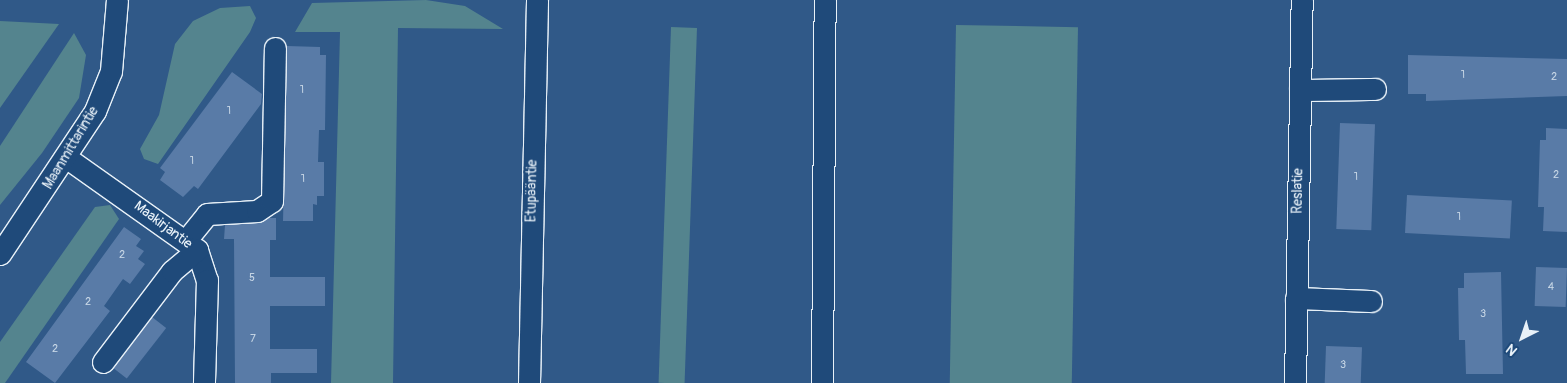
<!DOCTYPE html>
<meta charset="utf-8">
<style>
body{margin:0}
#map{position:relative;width:1567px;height:383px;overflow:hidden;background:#305988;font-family:Pangolin,sans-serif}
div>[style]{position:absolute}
.green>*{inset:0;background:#54848e;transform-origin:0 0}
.building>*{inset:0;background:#597ba7;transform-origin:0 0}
.roads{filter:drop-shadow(1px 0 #e8f1f8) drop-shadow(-1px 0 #e8f1f8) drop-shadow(0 1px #e8f1f8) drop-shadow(0 -1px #e8f1f8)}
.minor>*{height:21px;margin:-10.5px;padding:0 10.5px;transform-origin:10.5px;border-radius:10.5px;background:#1f4a7a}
span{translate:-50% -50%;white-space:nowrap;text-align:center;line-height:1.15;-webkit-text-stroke:4px #1f4a7a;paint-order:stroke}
.number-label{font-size:11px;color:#c4d4e4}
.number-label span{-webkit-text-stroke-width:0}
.street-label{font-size:14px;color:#e8f1f8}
.north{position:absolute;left:1497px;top:313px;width:50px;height:50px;-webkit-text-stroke:4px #1f4a7a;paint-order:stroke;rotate:221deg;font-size:14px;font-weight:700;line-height:20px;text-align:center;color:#e8f1f8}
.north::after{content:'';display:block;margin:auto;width:18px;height:22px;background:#e8f1f8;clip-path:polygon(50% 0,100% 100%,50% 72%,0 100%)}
</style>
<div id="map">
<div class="green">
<i style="clip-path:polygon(426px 0,465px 6px,503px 29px,398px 28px,393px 383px,331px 383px,340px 32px,295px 32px,312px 3px)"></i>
<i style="clip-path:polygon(250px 6px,256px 18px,250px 32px,158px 164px,144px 159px,140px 149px,159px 115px,175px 44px,193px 21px,220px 8px)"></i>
<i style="clip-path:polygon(0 21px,59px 24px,0 108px)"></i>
<i style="left:956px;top:25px;width:122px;height:358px;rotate:1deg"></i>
<i style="left:671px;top:27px;width:26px;height:356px;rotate:2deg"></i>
<i style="clip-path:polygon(74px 33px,86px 55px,79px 98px,42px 153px,0 205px,0 146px)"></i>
<i style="clip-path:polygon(110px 205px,119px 219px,5px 383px,0 383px,0 342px,95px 207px)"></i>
</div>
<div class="building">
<i style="clip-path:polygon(287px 46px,320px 47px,320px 55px,326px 55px,325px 130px,319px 130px,318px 162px,324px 162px,324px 196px,317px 196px,317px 205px,313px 204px,313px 221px,283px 221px)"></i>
<i style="clip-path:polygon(1408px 55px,1567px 59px,1567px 96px,1426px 101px,1426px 94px,1408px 94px)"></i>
<i style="clip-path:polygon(232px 72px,262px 94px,261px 104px,198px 189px,194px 186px,183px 197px,160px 180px,165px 172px,160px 168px)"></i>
<i style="left:1340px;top:123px;width:35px;height:106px;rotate:2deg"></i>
<i style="clip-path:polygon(1546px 128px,1567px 129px,1567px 232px,1543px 231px,1544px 207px,1538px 207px,1540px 140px,1546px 140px)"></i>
<i style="left:1407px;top:195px;width:105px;height:38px;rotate:3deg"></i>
<i style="clip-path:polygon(269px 218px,276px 218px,276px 240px,270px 240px,270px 277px,325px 277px,325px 306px,270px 306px,270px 349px,317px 349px,317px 373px,271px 373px,271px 383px,235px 383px,234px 239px,224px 239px,225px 225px)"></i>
<i style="clip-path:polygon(124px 227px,141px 239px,136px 246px,144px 251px,138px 259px,145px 264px,130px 284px,123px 279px,104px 306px,110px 311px,55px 383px,26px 362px)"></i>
<i style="left:1536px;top:267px;width:31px;height:39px;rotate:2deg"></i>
<i style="clip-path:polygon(1501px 272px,1503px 374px,1466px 374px,1465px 340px,1459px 340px,1458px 288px,1464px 288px,1464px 273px)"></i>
<i style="left:152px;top:317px;width:18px;height:64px;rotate:38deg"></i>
<i style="left:1326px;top:346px;width:36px;height:37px;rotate:2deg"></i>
</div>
<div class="roads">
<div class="minor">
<i style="left:1300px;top:90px;width:75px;rotate:-0.8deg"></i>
<i style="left:67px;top:158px;width:159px;rotate:35.3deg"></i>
<i style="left:197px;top:250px;width:32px;rotate:72deg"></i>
<i style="left:207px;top:280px;width:103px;rotate:91.7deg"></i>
<i style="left:187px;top:239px;width:32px;rotate:-51deg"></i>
<i style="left:207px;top:214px;width:50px;rotate:-3.4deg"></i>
<i style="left:257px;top:211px;width:18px;rotate:-34deg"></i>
<i style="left:272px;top:201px;width:153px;rotate:-88.9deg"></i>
<i style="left:0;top:254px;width:172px;rotate:-56.4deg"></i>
<i style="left:95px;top:111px;width:43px;rotate:-68.2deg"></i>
<i style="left:111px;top:71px;width:71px;rotate:-85.2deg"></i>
<i style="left:1296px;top:298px;width:75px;rotate:2.3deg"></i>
<i style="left:103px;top:362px;width:114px;rotate:-52.8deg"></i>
<i style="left:172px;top:271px;width:33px;rotate:-40deg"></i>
<i style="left:529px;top:383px;width:383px;rotate:-88.8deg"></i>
<i style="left:822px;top:383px;width:383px;rotate:-89.6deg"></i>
<i style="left:1295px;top:383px;width:383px;rotate:-89deg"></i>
</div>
</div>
<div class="number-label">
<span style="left:1463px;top:75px">1</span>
<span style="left:1554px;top:77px">2</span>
<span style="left:302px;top:90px">1</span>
<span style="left:229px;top:111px">1</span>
<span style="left:192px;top:161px">1</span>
<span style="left:1556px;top:175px">2</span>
<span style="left:1356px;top:177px">1</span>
<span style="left:303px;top:179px">1</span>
<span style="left:1459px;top:217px">1</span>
<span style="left:122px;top:255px">2</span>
<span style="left:252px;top:278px">5</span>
<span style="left:1551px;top:287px">4</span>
<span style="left:88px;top:302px">2</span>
<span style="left:1483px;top:314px">3</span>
<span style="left:253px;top:339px">7</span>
<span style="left:55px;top:349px">2</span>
<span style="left:1343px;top:365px">3</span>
</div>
<div class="street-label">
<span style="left:71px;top:148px;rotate:-59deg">Maanmittarintie</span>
<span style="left:532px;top:191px;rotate:-89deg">Etupääntie</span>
<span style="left:1298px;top:191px;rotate:-89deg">Reslatie</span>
<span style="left:163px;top:225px;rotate:37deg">Maakirjantie</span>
</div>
<div class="north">N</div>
</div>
